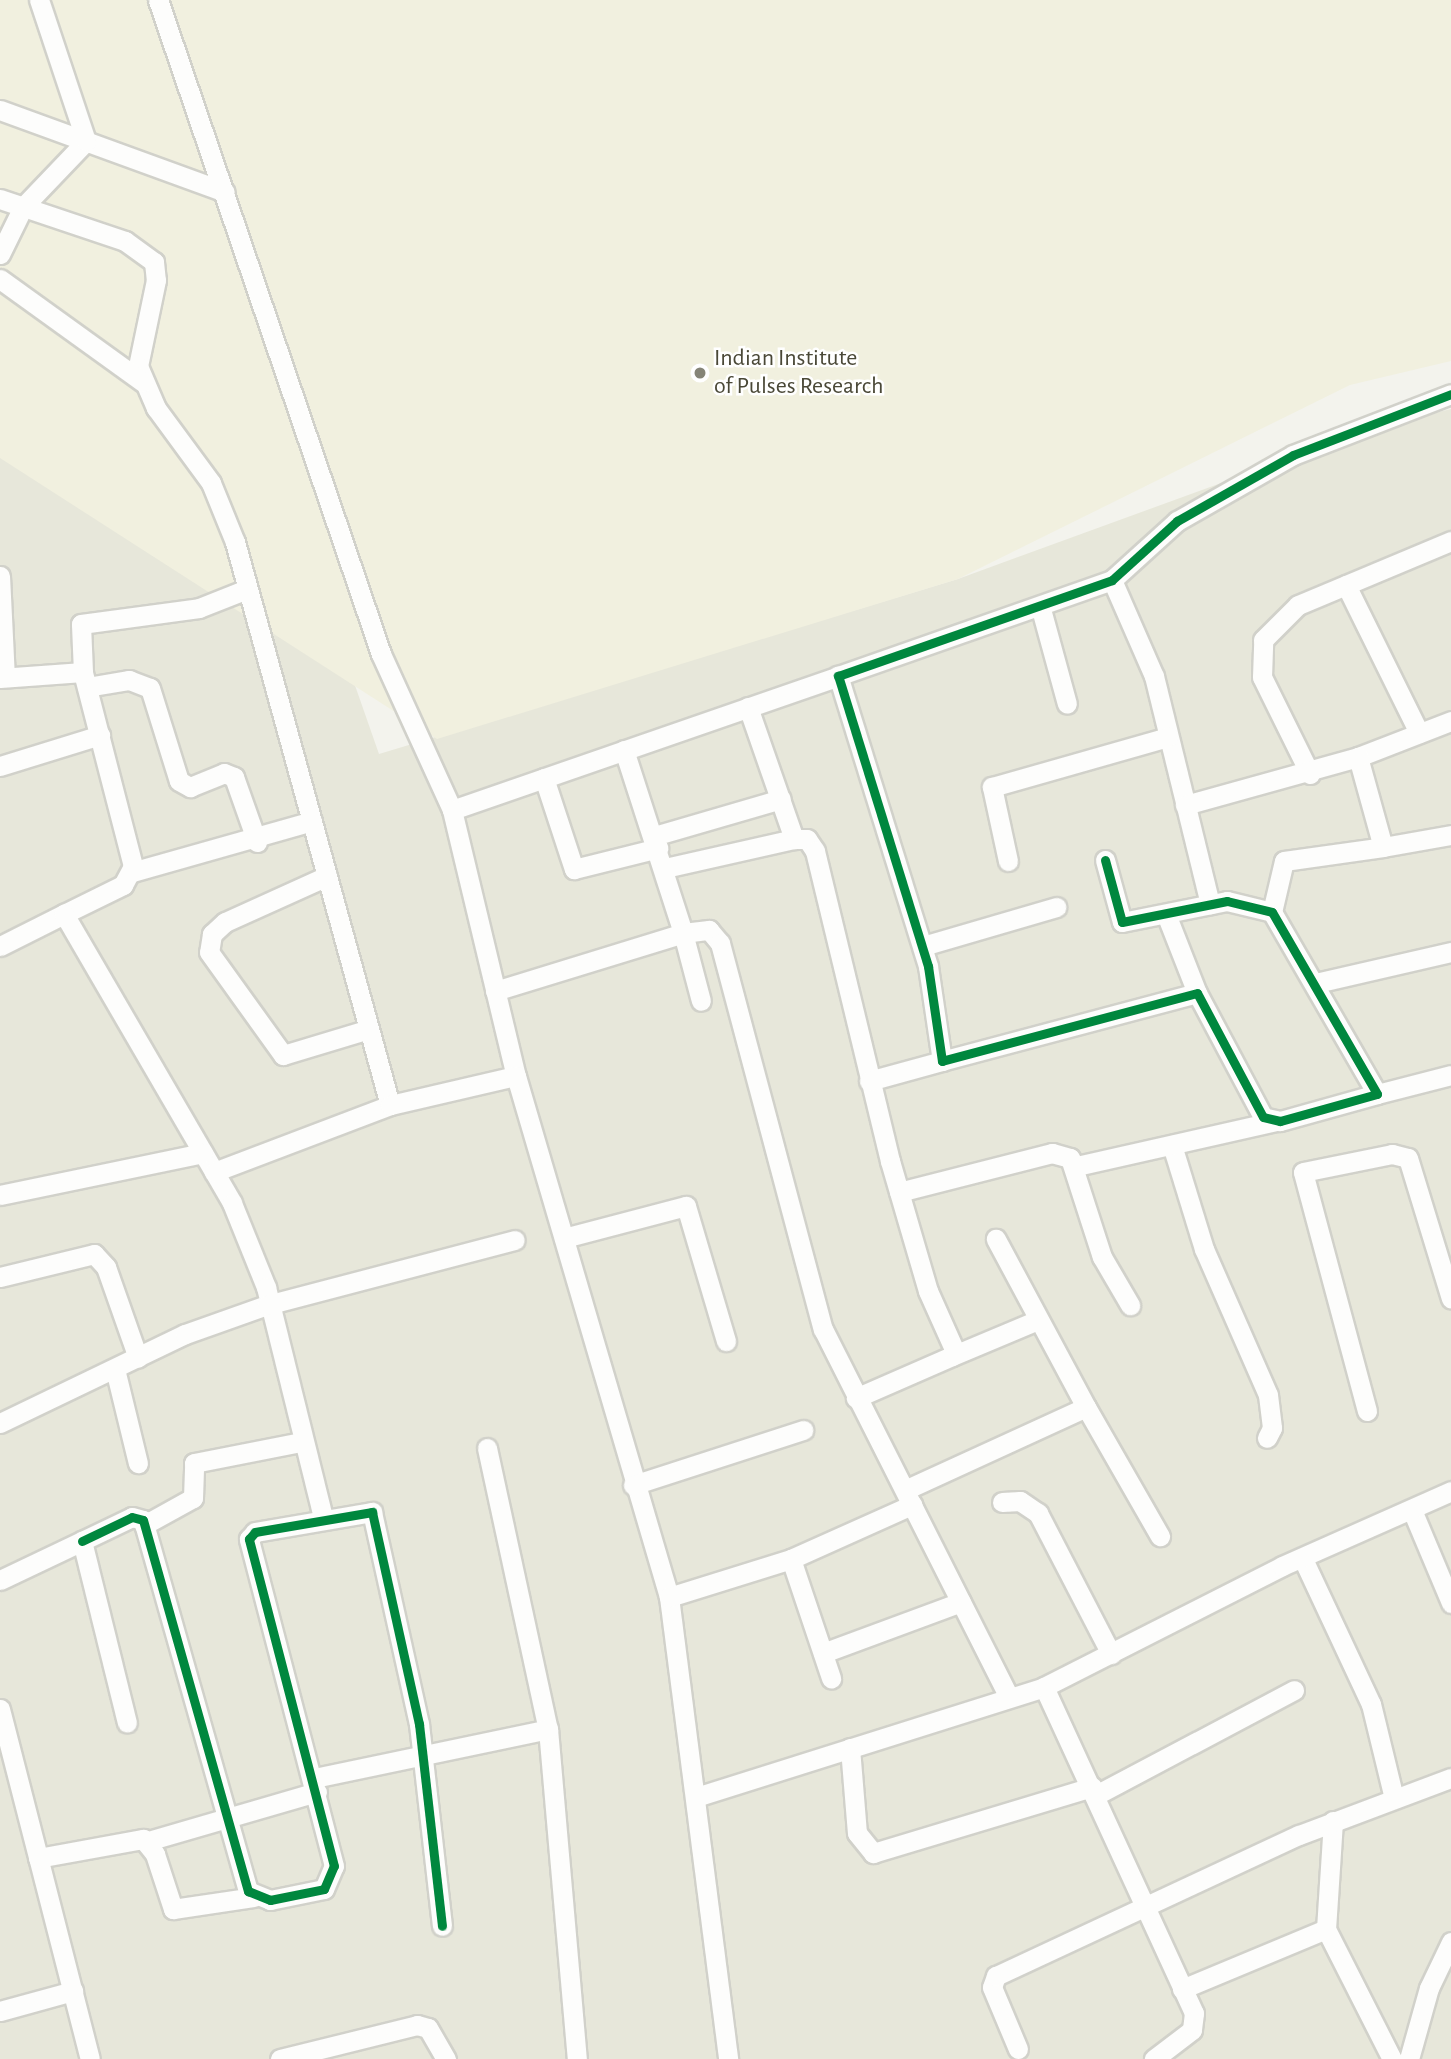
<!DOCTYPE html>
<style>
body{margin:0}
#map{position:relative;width:1451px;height:2059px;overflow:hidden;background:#f3f3ed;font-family:"Alegreya Sans",sans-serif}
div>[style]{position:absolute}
.residential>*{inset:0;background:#e7e7da}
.education>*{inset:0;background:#f1f0df}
.roads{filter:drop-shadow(2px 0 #d1d1ca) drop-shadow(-2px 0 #d1d1ca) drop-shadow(0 2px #d1d1ca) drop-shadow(0 -2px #d1d1ca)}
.minor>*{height:19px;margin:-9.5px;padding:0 9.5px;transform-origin:9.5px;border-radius:9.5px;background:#fdfdfc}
.cycleway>*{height:9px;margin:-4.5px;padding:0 4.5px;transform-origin:4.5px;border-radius:4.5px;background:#00873e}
.dots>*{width:19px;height:19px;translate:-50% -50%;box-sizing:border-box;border:4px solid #fff;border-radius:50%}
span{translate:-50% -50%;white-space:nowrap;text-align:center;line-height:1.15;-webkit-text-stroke:5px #fff;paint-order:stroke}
.poi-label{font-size:24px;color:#4a4837}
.left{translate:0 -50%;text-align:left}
</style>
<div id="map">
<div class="residential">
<i style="clip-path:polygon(0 0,206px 259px,379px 754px,958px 579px,1369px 429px,1451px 409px,1451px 2059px,0 2059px)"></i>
</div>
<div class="education">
<i style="clip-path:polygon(0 0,1451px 0,1451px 361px,1350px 385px,958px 579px,437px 739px,0 458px)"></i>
</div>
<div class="roads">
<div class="minor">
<i style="left:158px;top:0;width:691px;rotate:71.17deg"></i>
<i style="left:381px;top:654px;width:171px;rotate:65.5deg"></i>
<i style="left:452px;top:810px;width:409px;rotate:-19.1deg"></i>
<i style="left:0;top:110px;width:239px;rotate:20deg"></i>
<i style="left:0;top:199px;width:132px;rotate:18.6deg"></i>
<i style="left:125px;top:241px;width:36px;rotate:36deg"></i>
<i style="left:154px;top:262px;width:18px;rotate:84deg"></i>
<i style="left:156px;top:280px;width:88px;rotate:101.8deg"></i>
<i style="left:138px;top:366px;width:46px;rotate:66.8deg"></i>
<i style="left:156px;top:408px;width:93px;rotate:53.7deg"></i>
<i style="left:211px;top:483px;width:64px;rotate:67.9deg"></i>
<i style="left:235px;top:542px;width:584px;rotate:74.61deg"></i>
<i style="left:0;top:254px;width:52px;rotate:-63.9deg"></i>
<i style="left:23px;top:207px;width:91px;rotate:-46.3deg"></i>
<i style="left:86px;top:141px;width:149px;rotate:-108.4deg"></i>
<i style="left:0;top:279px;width:176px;rotate:35.8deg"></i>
<i style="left:0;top:576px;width:101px;rotate:87.2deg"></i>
<i style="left:1112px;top:580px;width:105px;rotate:66.4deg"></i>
<i style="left:1154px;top:676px;width:235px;rotate:76.2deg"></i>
<i style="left:1346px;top:585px;width:165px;rotate:63.7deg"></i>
<i style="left:1041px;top:609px;width:98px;rotate:74.7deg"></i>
<i style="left:0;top:678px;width:83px;rotate:-4.1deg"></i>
<i style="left:87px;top:687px;width:43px;rotate:-9.5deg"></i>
<i style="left:129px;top:680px;width:22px;rotate:21deg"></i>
<i style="left:150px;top:688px;width:97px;rotate:72.7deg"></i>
<i style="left:179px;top:781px;width:13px;rotate:29deg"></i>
<i style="left:190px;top:787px;width:37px;rotate:-22deg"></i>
<i style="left:224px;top:773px;width:11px;rotate:22deg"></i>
<i style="left:234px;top:777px;width:69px;rotate:70.5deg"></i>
<i style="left:748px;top:707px;width:140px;rotate:70.8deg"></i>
<i style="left:794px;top:839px;width:13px"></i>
<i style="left:807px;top:839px;width:14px;rotate:56deg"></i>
<i style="left:815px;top:851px;width:319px;rotate:76.4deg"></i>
<i style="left:890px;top:1161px;width:135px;rotate:73.7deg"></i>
<i style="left:928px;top:1291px;width:64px;rotate:65.9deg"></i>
<i style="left:954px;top:1349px;width:7px;rotate:106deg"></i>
<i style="left:952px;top:1356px;width:105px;rotate:156.4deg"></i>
<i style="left:1451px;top:721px;width:100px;rotate:158.8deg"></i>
<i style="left:1358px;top:757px;width:93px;rotate:74.5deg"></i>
<i style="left:1383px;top:847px;width:69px;rotate:-10deg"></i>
<i style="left:624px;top:750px;width:192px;rotate:72.1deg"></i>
<i style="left:683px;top:933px;width:26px;rotate:-7deg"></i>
<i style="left:709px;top:930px;width:17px;rotate:50deg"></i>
<i style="left:720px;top:943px;width:400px;rotate:75.1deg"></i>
<i style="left:823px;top:1329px;width:413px;rotate:63.2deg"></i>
<i style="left:0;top:766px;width:105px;rotate:-17.2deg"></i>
<i style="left:1310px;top:774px;width:108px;rotate:-116.3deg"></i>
<i style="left:1262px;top:677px;width:37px;rotate:-88deg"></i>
<i style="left:1263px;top:640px;width:49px;rotate:-45deg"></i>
<i style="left:1298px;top:605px;width:166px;rotate:-22.7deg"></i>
<i style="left:544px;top:778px;width:96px;rotate:71.8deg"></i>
<i style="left:574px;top:869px;width:87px;rotate:-14deg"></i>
<i style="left:1185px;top:805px;width:180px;rotate:-15.5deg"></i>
<i style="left:452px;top:810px;width:274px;rotate:76.5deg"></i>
<i style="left:516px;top:1076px;width:543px;rotate:73.63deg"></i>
<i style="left:669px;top:1597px;width:466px;rotate:82.7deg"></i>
<i style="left:654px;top:836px;width:132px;rotate:-16.2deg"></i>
<i style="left:1105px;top:860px;width:64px;rotate:74.7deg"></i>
<i style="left:1122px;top:922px;width:107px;rotate:-11.3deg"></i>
<i style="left:1227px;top:901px;width:46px;rotate:13.7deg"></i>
<i style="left:1272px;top:912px;width:210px;rotate:60deg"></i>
<i style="left:1377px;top:1094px;width:101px;rotate:164.4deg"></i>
<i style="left:1280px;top:1121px;width:17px;rotate:-167deg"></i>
<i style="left:1263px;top:1117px;width:140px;rotate:-118deg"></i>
<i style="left:1197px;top:993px;width:264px;rotate:165.1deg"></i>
<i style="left:942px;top:1061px;width:96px;rotate:-98.4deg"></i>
<i style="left:928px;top:966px;width:304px;rotate:-107.2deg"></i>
<i style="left:838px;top:676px;width:290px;rotate:-19.3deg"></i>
<i style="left:1112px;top:580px;width:88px;rotate:-42.2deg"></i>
<i style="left:1177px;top:521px;width:133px;rotate:-29.6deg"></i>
<i style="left:1293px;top:455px;width:169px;rotate:-21.1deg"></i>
<i style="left:1008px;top:861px;width:76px;rotate:-102.2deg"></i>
<i style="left:992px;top:787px;width:183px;rotate:-15.9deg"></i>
<i style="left:665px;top:868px;width:132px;rotate:-12.7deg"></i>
<i style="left:132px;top:872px;width:187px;rotate:-15.8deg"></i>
<i style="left:327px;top:876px;width:112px;rotate:155.7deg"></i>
<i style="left:225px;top:922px;width:18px;rotate:137deg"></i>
<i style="left:212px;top:934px;width:18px;rotate:99deg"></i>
<i style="left:209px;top:952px;width:127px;rotate:54.3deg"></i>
<i style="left:283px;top:1055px;width:90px;rotate:-16.8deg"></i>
<i style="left:1272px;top:912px;width:52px;rotate:-76.8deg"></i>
<i style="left:1284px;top:861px;width:100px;rotate:-8deg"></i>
<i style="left:64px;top:914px;width:66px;rotate:-26.2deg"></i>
<i style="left:123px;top:885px;width:21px;rotate:-62deg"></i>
<i style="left:133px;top:866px;width:200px;rotate:-104.5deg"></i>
<i style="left:83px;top:672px;width:48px;rotate:-92.4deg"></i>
<i style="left:81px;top:624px;width:119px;rotate:-7.7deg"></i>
<i style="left:199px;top:608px;width:52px;rotate:-21.6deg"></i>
<i style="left:1166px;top:914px;width:85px;rotate:68.6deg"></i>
<i style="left:0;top:946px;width:72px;rotate:-26.6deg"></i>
<i style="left:64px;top:914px;width:334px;rotate:59.8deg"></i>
<i style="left:232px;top:1203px;width:91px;rotate:68deg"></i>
<i style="left:266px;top:1287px;width:238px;rotate:76.1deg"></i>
<i style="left:923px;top:946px;width:139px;rotate:-16.3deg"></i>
<i style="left:1316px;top:983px;width:139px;rotate:-12.9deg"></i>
<i style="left:495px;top:991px;width:197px;rotate:-17.1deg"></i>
<i style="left:683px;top:933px;width:70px;rotate:75.2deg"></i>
<i style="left:869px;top:1081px;width:76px;rotate:-15.3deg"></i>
<i style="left:1377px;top:1094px;width:76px;rotate:-14.4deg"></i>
<i style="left:1172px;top:1145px;width:109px;rotate:72.9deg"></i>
<i style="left:1204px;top:1249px;width:159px;rotate:66.3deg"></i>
<i style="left:1268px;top:1395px;width:33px;rotate:83deg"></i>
<i style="left:1272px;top:1428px;width:11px;rotate:117deg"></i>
<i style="left:1077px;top:1166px;width:205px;rotate:-12.7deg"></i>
<i style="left:214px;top:1172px;width:188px;rotate:-20.8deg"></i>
<i style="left:390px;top:1105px;width:129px;rotate:-13deg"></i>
<i style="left:899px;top:1192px;width:158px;rotate:-14.3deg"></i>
<i style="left:1052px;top:1153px;width:19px;rotate:16deg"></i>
<i style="left:1070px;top:1158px;width:104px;rotate:72.1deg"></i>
<i style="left:1102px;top:1257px;width:56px;rotate:59.7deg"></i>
<i style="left:0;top:1195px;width:207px;rotate:-11.7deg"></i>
<i style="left:564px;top:1238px;width:126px;rotate:-14.7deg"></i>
<i style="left:686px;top:1206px;width:141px;rotate:73.5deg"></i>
<i style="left:0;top:1277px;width:97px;rotate:-13.7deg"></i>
<i style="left:94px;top:1254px;width:18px;rotate:47deg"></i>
<i style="left:106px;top:1267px;width:96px;rotate:70.6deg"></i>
<i style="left:952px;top:1356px;width:93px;rotate:-22.7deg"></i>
<i style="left:115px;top:1369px;width:97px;rotate:76.3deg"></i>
<i style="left:1086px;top:1407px;width:149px;rotate:60.2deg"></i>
<i style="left:1367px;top:1411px;width:247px;rotate:-105deg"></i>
<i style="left:1303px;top:1172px;width:91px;rotate:-11.4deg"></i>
<i style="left:1392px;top:1154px;width:16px;rotate:14deg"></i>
<i style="left:1408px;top:1158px;width:147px;rotate:73deg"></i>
<i style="left:0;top:1423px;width:205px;rotate:-25.7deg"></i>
<i style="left:185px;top:1334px;width:87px;rotate:-19.5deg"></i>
<i style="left:267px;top:1305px;width:256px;rotate:-14.7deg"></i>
<i style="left:487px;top:1448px;width:288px;rotate:77.8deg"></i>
<i style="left:548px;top:1729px;width:331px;rotate:85deg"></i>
<i style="left:633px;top:1485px;width:179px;rotate:-17.9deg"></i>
<i style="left:905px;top:1490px;width:199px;rotate:-24.6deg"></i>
<i style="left:1086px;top:1407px;width:191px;rotate:-118.2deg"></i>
<i style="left:1002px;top:1502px;width:18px;rotate:-3deg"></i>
<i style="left:1020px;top:1501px;width:22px;rotate:34deg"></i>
<i style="left:1038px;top:1513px;width:159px;rotate:62.6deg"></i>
<i style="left:1412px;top:1510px;width:101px;rotate:67.2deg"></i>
<i style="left:144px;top:1525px;width:56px;rotate:-28.9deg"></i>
<i style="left:193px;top:1498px;width:35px;rotate:-88deg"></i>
<i style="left:194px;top:1463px;width:109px;rotate:-11.1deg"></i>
<i style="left:82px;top:1541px;width:55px;rotate:-25.6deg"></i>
<i style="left:132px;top:1517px;width:11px;rotate:15deg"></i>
<i style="left:143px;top:1520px;width:386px;rotate:74.2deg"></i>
<i style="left:248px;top:1891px;width:24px;rotate:22deg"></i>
<i style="left:270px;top:1900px;width:55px;rotate:-11.5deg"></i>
<i style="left:324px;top:1889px;width:25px;rotate:-67deg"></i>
<i style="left:334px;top:1866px;width:338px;rotate:-104.6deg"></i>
<i style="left:249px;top:1539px;width:9px;rotate:-49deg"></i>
<i style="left:255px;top:1532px;width:119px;rotate:-9.7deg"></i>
<i style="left:372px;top:1512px;width:217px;rotate:77.5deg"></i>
<i style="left:419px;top:1724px;width:203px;rotate:83.5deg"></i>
<i style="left:791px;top:1559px;width:126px;rotate:71.4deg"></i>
<i style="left:1303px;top:1559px;width:160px;rotate:64.9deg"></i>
<i style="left:1371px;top:1704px;width:97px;rotate:76.3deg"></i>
<i style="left:0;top:1580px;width:91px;rotate:-25.4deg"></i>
<i style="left:82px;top:1541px;width:187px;rotate:76.1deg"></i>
<i style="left:669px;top:1597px;width:128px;rotate:-17.3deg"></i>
<i style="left:791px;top:1559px;width:133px;rotate:-24.1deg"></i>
<i style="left:823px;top:1653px;width:147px;rotate:-20.3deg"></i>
<i style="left:1044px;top:1687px;width:359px;rotate:65.3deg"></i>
<i style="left:1194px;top:2013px;width:17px;rotate:97deg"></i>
<i style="left:1192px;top:2030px;width:48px;rotate:142.7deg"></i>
<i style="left:0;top:1709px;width:361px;rotate:75.6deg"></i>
<i style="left:850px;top:1748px;width:85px;rotate:85.3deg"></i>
<i style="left:857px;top:1833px;width:26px;rotate:51deg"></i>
<i style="left:873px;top:1853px;width:229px;rotate:-16.8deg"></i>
<i style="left:314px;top:1778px;width:239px;rotate:-11.8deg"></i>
<i style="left:1096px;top:1795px;width:224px;rotate:-27.9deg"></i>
<i style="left:696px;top:1797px;width:365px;rotate:-17.5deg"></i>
<i style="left:1044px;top:1687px;width:267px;rotate:-26.9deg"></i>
<i style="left:1282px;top:1566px;width:185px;rotate:-23.9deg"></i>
<i style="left:1333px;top:1821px;width:108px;rotate:93.7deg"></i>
<i style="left:1326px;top:1929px;width:146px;rotate:63.1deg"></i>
<i style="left:148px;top:1841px;width:176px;rotate:-16.2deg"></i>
<i style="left:38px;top:1858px;width:107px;rotate:-10.3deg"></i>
<i style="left:143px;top:1839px;width:19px;rotate:51deg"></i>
<i style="left:155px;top:1854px;width:58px;rotate:71.9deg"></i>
<i style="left:173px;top:1909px;width:81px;rotate:-8.5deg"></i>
<i style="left:1182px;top:1989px;width:156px;rotate:-22.6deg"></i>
<i style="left:0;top:2011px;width:76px;rotate:-15.3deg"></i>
<i style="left:1018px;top:2049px;width:67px;rotate:-112.8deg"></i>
<i style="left:992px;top:1987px;width:12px;rotate:-70deg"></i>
<i style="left:996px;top:1976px;width:334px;rotate:-25deg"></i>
<i style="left:1299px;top:1835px;width:162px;rotate:-20.6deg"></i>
<i style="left:280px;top:2059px;width:141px;rotate:-13.9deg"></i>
<i style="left:417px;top:2025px;width:11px;rotate:15deg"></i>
<i style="left:428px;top:2028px;width:36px;rotate:60deg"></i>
<i style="left:1409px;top:2059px;width:74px;rotate:-74.3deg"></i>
<i style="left:1429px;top:1988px;width:51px;rotate:-64.4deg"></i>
</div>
</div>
<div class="cycleway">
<i style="left:1105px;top:860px;width:64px;rotate:74.7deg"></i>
<i style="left:1122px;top:922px;width:107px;rotate:-11.3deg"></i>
<i style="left:1227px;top:901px;width:46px;rotate:13.7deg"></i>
<i style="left:1272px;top:912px;width:210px;rotate:60deg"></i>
<i style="left:1377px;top:1094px;width:101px;rotate:164.4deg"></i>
<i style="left:1280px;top:1121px;width:17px;rotate:-167deg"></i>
<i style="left:1263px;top:1117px;width:140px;rotate:-118deg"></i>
<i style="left:1197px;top:993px;width:264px;rotate:165.1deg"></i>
<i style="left:942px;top:1061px;width:96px;rotate:-98.4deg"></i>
<i style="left:928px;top:966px;width:304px;rotate:-107.2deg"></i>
<i style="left:838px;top:676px;width:290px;rotate:-19.3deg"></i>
<i style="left:1112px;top:580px;width:88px;rotate:-42.2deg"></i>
<i style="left:1177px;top:521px;width:133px;rotate:-29.6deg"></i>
<i style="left:1293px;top:455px;width:169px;rotate:-21.1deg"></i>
<i style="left:82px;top:1541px;width:55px;rotate:-25.6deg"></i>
<i style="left:132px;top:1517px;width:11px;rotate:15deg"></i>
<i style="left:143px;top:1520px;width:386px;rotate:74.2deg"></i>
<i style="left:248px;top:1891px;width:24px;rotate:22deg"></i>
<i style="left:270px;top:1900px;width:55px;rotate:-11.5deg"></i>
<i style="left:324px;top:1889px;width:25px;rotate:-67deg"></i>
<i style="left:334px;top:1866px;width:338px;rotate:-104.6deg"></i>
<i style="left:249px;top:1539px;width:9px;rotate:-49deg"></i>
<i style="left:255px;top:1532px;width:119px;rotate:-9.7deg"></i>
<i style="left:372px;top:1512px;width:217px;rotate:77.5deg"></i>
<i style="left:419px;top:1724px;width:203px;rotate:83.5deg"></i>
</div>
<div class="dots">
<i style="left:700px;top:373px;background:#858477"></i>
</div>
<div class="poi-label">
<span class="left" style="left:714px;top:373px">Indian Institute<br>of Pulses Research</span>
</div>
</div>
